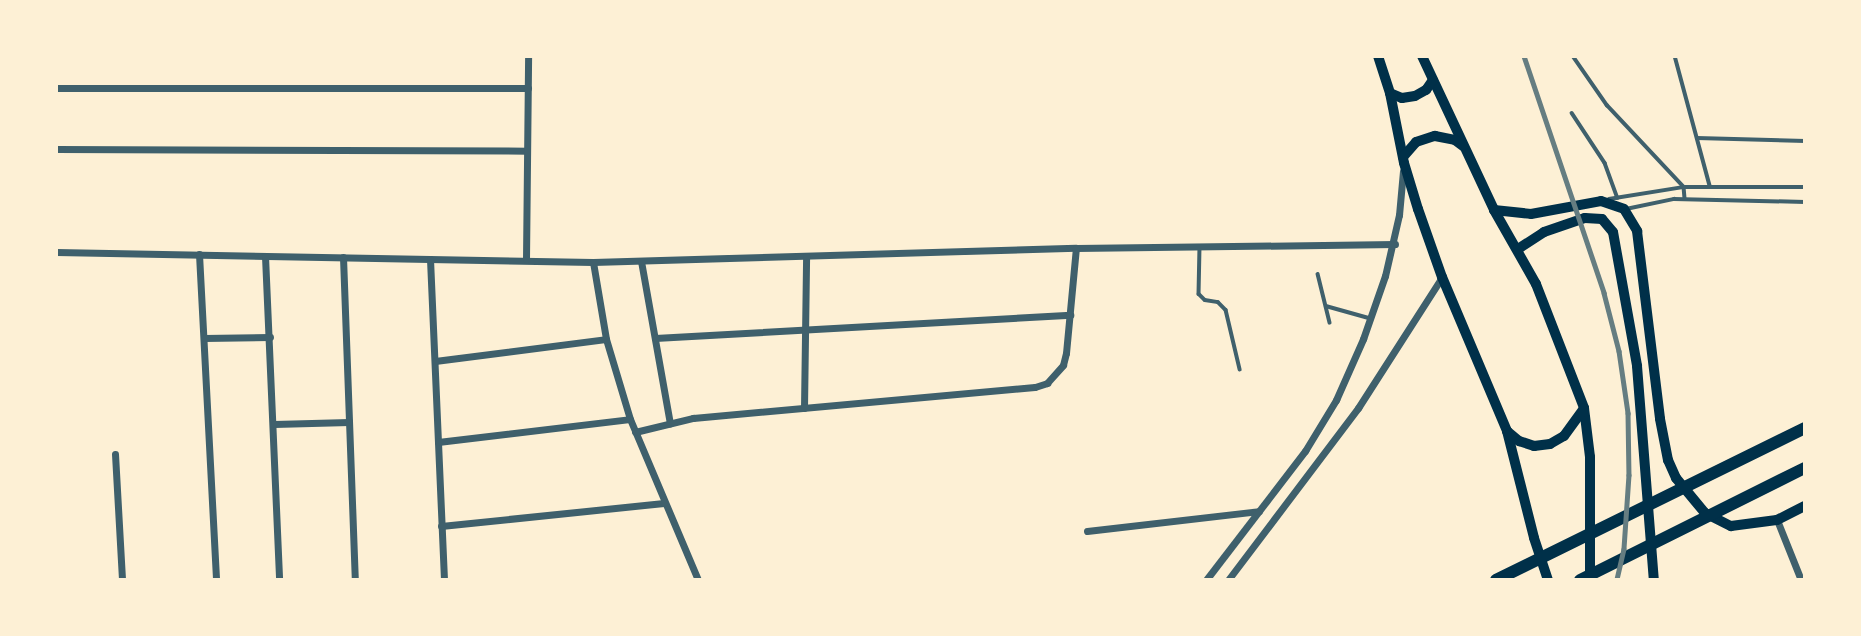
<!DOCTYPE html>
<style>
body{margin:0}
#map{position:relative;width:1861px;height:636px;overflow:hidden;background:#fdf0d5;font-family:"Roboto Condensed",sans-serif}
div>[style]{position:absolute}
.service>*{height:3.5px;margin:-1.75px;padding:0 1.75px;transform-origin:1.75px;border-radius:1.75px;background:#3f606c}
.minor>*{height:7px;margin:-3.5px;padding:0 3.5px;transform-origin:3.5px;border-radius:3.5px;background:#3f606c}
.secondary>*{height:10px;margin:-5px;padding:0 5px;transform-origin:5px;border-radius:5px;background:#003049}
.trunk>*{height:12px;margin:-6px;padding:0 6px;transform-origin:6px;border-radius:6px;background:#003049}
.rail>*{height:4.5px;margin:-2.25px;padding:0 2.25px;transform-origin:2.25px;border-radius:2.25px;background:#657d81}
span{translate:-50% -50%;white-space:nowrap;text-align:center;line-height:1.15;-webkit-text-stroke:7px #fdf0d5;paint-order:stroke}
.frame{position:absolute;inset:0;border:58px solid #fdf0d5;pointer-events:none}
</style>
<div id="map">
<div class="service">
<i style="left:1573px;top:56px;width:60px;rotate:55.2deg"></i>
<i style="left:1607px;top:105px;width:112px;rotate:46.8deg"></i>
<i style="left:1684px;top:187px;width:12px;rotate:85deg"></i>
<i style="left:1675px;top:56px;width:135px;rotate:74.9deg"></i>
<i style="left:1572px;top:113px;width:60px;rotate:56.6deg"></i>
<i style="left:1605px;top:163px;width:37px;rotate:70deg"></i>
<i style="left:1697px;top:138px;width:108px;rotate:1.6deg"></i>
<i style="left:1609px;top:199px;width:76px;rotate:-9.1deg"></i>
<i style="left:1684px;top:187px;width:121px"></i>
<i style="left:1626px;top:209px;width:49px;rotate:-11.8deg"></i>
<i style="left:1674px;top:199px;width:131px;rotate:1.3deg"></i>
<i style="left:1200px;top:247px;width:47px;rotate:91.2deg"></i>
<i style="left:1199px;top:294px;width:8px;rotate:45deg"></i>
<i style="left:1205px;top:300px;width:13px;rotate:9deg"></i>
<i style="left:1218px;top:302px;width:11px;rotate:45deg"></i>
<i style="left:1226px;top:310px;width:61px;rotate:76.7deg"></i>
<i style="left:1318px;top:274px;width:50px;rotate:76.2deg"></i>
<i style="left:1326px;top:306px;width:45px;rotate:15.6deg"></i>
</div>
<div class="minor">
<i style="left:56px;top:88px;width:472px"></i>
<i style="left:56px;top:149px;width:471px;rotate:0.2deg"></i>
<i style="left:56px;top:252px;width:537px;rotate:1.07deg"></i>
<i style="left:593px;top:262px;width:483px;rotate:-1.7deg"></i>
<i style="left:1076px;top:248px;width:319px;rotate:-0.7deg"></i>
<i style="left:199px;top:254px;width:326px;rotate:87deg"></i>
<i style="left:265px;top:256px;width:324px;rotate:87.5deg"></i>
<i style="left:343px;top:257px;width:323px;rotate:87.9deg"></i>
<i style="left:430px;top:259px;width:321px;rotate:87.5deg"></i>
<i style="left:526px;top:259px;width:203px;rotate:-89.4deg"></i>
<i style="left:641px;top:261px;width:165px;rotate:79.9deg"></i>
<i style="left:593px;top:262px;width:78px;rotate:80.4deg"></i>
<i style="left:606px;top:339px;width:84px;rotate:73.3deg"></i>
<i style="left:630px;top:419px;width:175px;rotate:67.1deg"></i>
<i style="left:204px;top:338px;width:66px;rotate:-0.9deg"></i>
<i style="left:655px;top:338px;width:416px;rotate:-3.2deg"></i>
<i style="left:435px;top:361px;width:172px;rotate:-7.3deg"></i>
<i style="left:804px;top:408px;width:152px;rotate:-89.2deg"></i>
<i style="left:274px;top:424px;width:75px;rotate:-1.5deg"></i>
<i style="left:635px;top:432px;width:60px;rotate:-13.6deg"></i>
<i style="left:693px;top:418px;width:343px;rotate:-5.2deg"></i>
<i style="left:1035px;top:387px;width:13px;rotate:-18deg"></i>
<i style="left:1047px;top:383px;width:24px;rotate:-48deg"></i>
<i style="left:1063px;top:365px;width:12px;rotate:-76deg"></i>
<i style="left:1066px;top:353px;width:105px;rotate:-84.6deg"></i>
<i style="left:438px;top:442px;width:193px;rotate:-6.8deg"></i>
<i style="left:115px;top:454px;width:126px;rotate:86.8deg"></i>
<i style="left:1777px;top:520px;width:65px;rotate:68.2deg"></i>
<i style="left:441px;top:526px;width:224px;rotate:-5.9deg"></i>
<i style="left:1087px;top:531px;width:173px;rotate:-6.6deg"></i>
<i style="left:1206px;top:580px;width:163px;rotate:-52.5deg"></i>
<i style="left:1305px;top:451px;width:60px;rotate:-58.7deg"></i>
<i style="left:1336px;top:400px;width:67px;rotate:-66.1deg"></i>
<i style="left:1363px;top:339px;width:67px;rotate:-70.8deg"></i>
<i style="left:1385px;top:276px;width:63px;rotate:-77.1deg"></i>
<i style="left:1399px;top:215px;width:44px;rotate:-84.8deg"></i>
<i style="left:1228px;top:580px;width:216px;rotate:-52.9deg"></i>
<i style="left:1358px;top:408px;width:156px;rotate:-57.3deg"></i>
</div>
<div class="secondary">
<i style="left:1378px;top:56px;width:39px;rotate:72deg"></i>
<i style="left:1390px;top:93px;width:71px;rotate:78.7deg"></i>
<i style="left:1404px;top:163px;width:48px;rotate:73.1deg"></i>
<i style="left:1418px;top:209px;width:72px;rotate:70.6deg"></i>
<i style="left:1442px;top:277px;width:167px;rotate:67.1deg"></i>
<i style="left:1507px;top:431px;width:110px;rotate:75.8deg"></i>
<i style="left:1534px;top:538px;width:44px;rotate:71.6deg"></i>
<i style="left:1422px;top:56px;width:170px;rotate:64.9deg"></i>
<i style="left:1494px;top:210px;width:85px;rotate:60.4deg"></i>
<i style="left:1536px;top:284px;width:133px;rotate:68.8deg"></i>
<i style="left:1584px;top:408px;width:49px;rotate:83deg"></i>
<i style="left:1590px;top:457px;width:123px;rotate:90deg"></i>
<i style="left:1390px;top:93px;width:13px;rotate:23deg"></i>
<i style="left:1402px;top:98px;width:13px;rotate:-9deg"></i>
<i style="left:1415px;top:96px;width:13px;rotate:-29deg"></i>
<i style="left:1426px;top:90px;width:12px;rotate:-55deg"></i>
<i style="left:1403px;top:157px;width:20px;rotate:-49deg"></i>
<i style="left:1416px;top:142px;width:20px;rotate:-18deg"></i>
<i style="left:1435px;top:136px;width:20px;rotate:11deg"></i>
<i style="left:1455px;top:140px;width:10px;rotate:37deg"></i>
<i style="left:1494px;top:210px;width:37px;rotate:6deg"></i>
<i style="left:1531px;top:214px;width:71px;rotate:-10.5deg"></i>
<i style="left:1601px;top:201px;width:24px;rotate:19deg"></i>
<i style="left:1624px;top:209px;width:26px;rotate:59deg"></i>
<i style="left:1637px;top:231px;width:189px;rotate:83deg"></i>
<i style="left:1660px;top:419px;width:42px;rotate:79deg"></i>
<i style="left:1668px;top:460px;width:20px;rotate:66deg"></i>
<i style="left:1676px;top:478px;width:45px;rotate:50.4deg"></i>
<i style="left:1705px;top:513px;width:29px;rotate:27deg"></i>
<i style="left:1731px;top:526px;width:46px;rotate:-7.4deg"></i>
<i style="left:1777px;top:520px;width:31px;rotate:-27deg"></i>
<i style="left:1518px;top:249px;width:31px;rotate:-33deg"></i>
<i style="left:1544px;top:232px;width:43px;rotate:-18.9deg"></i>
<i style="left:1585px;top:218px;width:17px;rotate:3deg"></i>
<i style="left:1602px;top:219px;width:17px;rotate:50deg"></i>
<i style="left:1613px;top:232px;width:136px;rotate:79.8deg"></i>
<i style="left:1637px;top:366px;width:215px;rotate:85.5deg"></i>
<i style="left:1507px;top:431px;width:16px;rotate:40deg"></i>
<i style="left:1519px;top:441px;width:16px;rotate:18deg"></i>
<i style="left:1534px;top:446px;width:16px;rotate:-7deg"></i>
<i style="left:1550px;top:444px;width:16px;rotate:-30deg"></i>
<i style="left:1564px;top:436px;width:34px;rotate:-54deg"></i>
</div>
<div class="trunk">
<i style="left:1496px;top:580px;width:344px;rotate:-26.2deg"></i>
<i style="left:1580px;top:580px;width:251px;rotate:-26.5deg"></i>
</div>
<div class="rail">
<i style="left:1524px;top:56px;width:250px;rotate:71.3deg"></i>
<i style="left:1604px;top:293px;width:60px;rotate:75.5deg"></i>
<i style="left:1619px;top:351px;width:63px;rotate:81.7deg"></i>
<i style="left:1628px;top:413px;width:62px;rotate:89.1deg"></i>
<i style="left:1629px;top:475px;width:74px;rotate:93.9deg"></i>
<i style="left:1624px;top:549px;width:32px;rotate:103deg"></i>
</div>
<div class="frame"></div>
</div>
